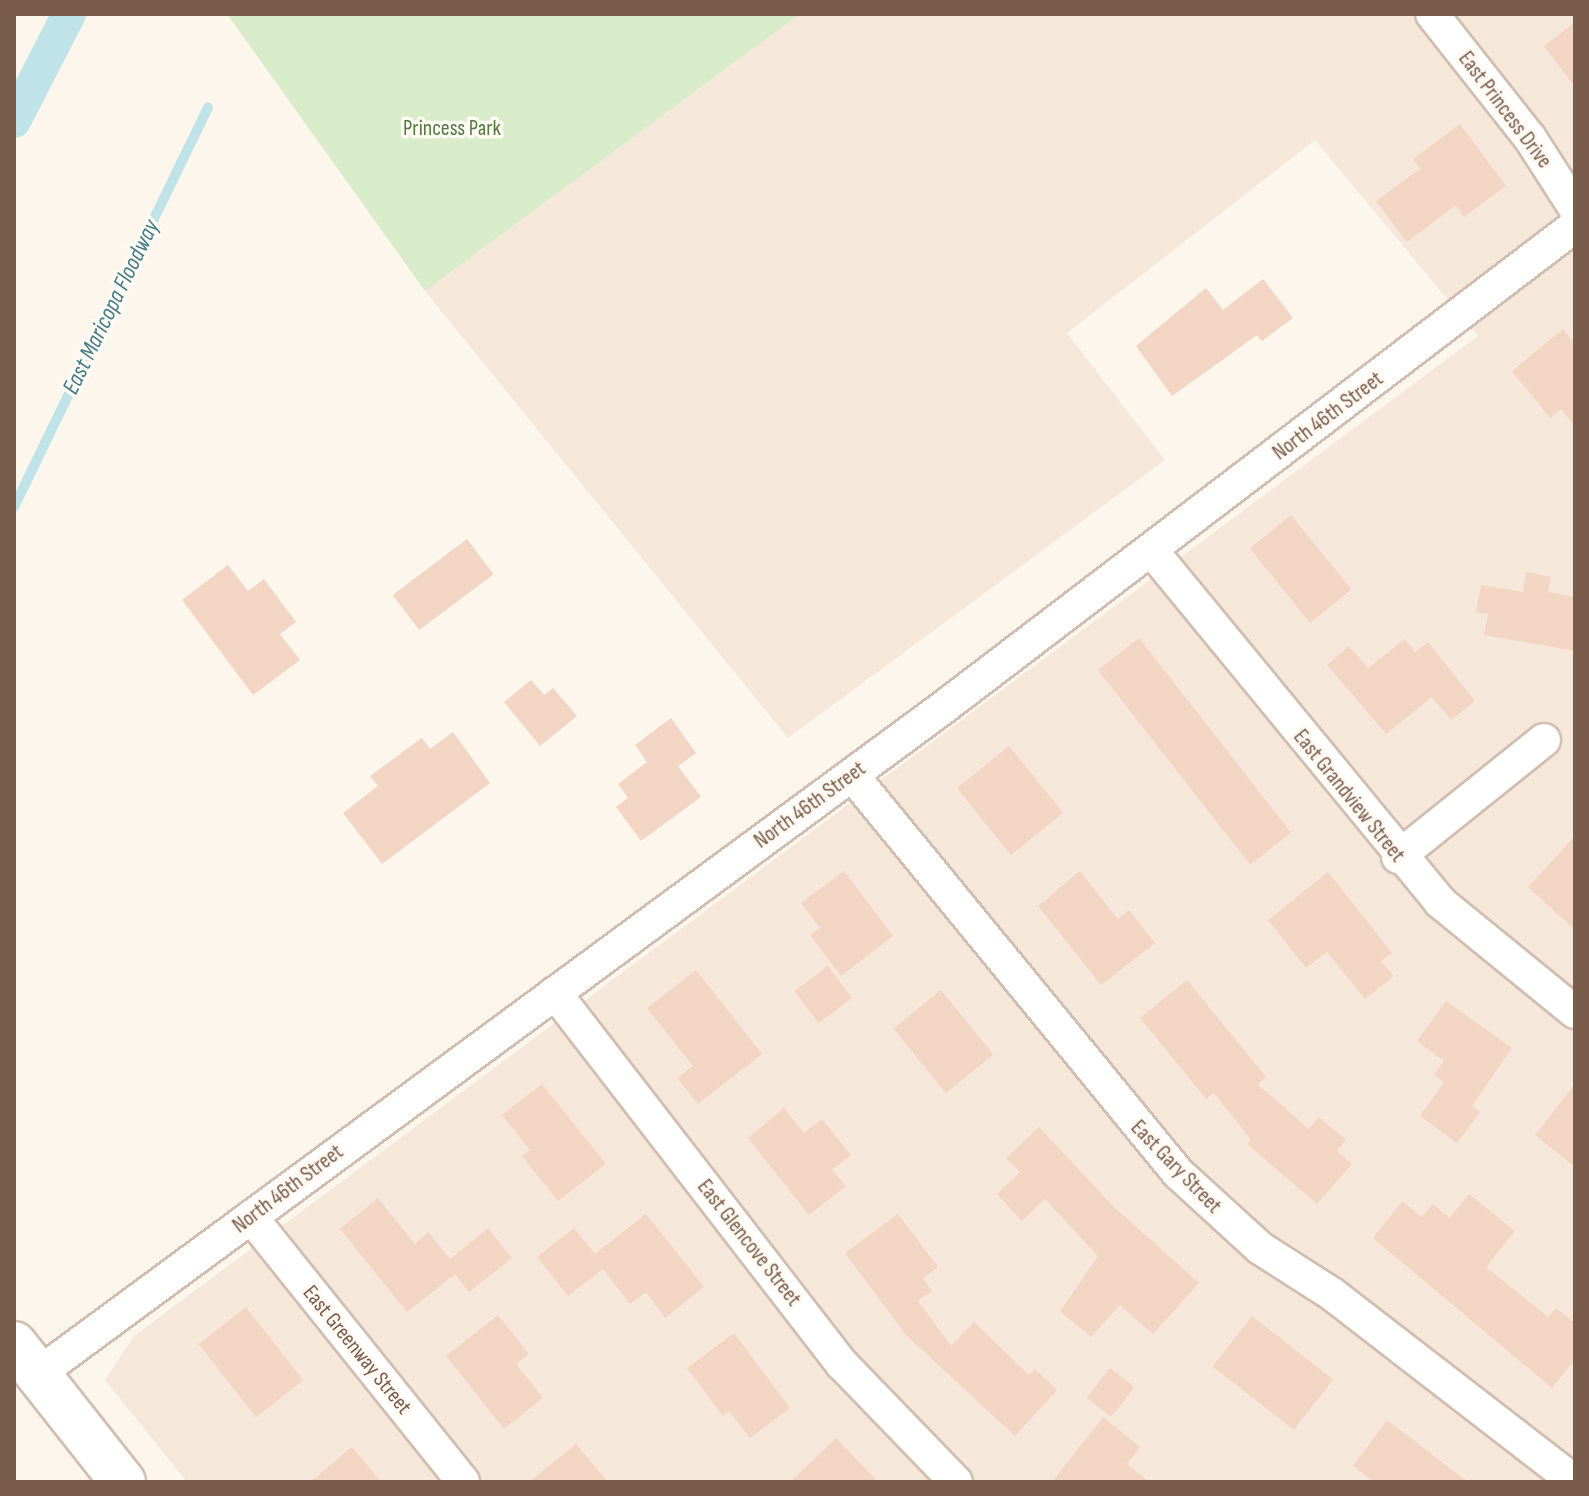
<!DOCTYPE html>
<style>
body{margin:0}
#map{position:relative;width:1589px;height:1496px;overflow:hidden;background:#fdf6ec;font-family:"Sofia Sans Condensed",sans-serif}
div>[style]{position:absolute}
.residential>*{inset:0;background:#f5e8da}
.green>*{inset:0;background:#d8ecc9}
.stream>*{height:10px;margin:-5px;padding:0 5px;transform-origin:5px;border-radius:5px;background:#bfe3e8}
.canal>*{height:34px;margin:-17px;padding:0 17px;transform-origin:17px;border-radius:17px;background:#bfe3e8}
.building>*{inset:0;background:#f3d5c3;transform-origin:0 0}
.roads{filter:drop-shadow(2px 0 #d1beb0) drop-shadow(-2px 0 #d1beb0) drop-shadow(0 2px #d1beb0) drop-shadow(0 -2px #d1beb0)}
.street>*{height:32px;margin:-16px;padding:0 16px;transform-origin:16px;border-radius:16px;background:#fff}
.secondary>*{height:44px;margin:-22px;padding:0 22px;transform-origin:22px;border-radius:22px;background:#fff}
span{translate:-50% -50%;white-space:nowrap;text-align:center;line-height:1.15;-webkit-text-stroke:7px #fffaf3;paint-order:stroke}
.street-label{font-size:22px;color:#7a5c4d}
.park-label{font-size:22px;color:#537a41}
.water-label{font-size:24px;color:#437c86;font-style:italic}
.frame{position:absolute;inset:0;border:16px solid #7a5c4d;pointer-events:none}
</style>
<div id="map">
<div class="residential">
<i style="clip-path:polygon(800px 14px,1575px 14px,1575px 1482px,187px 1482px,105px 1380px,134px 1336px,1478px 336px,1315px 140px,1067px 333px,1165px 460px,788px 738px,425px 291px)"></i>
</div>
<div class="green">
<i style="clip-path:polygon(227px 14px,800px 14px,425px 291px)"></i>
</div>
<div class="stream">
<i style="left:14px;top:507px;width:444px;rotate:-64.1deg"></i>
</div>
<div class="canal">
<i style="left:14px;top:121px;width:120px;rotate:-62.8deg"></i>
</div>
<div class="building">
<i style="clip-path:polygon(1575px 22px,1575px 87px,1544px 46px)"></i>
<i style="clip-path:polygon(1460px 124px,1506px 186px,1464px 217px,1456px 205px,1407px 242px,1376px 201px,1420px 169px,1413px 159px)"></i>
<i style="clip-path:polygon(1263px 279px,1293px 318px,1262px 341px,1257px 335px,1172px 396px,1136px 346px,1206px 288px,1223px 310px)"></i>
<i style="clip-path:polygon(1563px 329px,1575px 344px,1575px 426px,1561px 409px,1550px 418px,1512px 371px)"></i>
<i style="left:1291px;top:515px;width:96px;height:53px;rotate:51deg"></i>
<i style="left:467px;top:539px;width:44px;height:93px;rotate:53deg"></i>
<i style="clip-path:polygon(228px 565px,248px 591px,264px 579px,296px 622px,280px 634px,300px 660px,253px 695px,182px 600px)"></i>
<i style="clip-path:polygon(1526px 572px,1551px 577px,1548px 592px,1575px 597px,1575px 651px,1484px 635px,1488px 614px,1476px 612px,1481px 585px,1523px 592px)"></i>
<i style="left:1139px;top:638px;width:247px;height:52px;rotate:52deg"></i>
<i style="clip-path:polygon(1405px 639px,1415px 652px,1428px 642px,1475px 701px,1451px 720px,1432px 697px,1386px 734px,1327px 665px,1349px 646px,1368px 668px)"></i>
<i style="clip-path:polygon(531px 680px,544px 695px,553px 688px,577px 716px,540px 746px,504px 702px)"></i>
<i style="clip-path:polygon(671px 718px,696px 753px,678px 766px,701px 797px,641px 841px,616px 807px,628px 798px,618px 784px,647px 762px,635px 745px)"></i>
<i style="clip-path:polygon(453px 732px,490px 783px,382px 864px,343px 813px,378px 786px,370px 776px,422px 738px,430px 749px)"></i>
<i style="left:1009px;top:746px;width:86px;height:67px;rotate:51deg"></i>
<i style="clip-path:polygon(1575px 836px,1575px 930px,1528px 887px)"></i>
<i style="clip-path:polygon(844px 871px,893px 936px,841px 976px,810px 935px,820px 928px,801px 903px)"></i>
<i style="clip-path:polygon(1080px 871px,1118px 919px,1129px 910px,1155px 943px,1101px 985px,1038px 906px)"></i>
<i style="clip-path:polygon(1328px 872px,1392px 953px,1381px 961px,1394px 976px,1365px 999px,1327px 952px,1306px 968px,1268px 920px)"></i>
<i style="left:828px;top:966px;width:40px;height:42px;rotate:53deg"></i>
<i style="clip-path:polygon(696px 970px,762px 1054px,698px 1104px,677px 1078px,693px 1066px,647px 1008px)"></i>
<i style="clip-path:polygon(1187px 980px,1266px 1077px,1258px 1085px,1309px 1129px,1319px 1117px,1346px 1140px,1337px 1151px,1352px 1164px,1317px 1204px,1247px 1144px,1251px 1140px,1214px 1093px,1206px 1099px,1140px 1018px)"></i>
<i style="left:941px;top:990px;width:83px;height:61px;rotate:51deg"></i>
<i style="clip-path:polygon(1446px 1001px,1512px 1048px,1472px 1106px,1480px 1112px,1457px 1143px,1420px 1116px,1444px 1082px,1434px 1075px,1444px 1061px,1417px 1041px)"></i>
<i style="clip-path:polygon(542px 1084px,606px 1164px,558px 1201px,522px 1156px,530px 1150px,502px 1115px)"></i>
<i style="clip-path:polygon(1575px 1084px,1575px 1167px,1535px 1135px)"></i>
<i style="clip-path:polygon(784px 1108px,804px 1133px,822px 1119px,851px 1155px,832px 1170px,846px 1186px,809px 1215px,748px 1138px)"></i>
<i style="clip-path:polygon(1039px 1127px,1112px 1205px,1199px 1283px,1153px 1334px,1120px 1305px,1091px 1337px,1060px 1311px,1098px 1256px,1045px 1199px,1022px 1221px,997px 1194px,1020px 1172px,1006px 1158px)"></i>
<i style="clip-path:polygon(1469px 1194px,1515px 1231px,1486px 1267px,1548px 1317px,1556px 1308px,1575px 1323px,1575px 1359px,1552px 1388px,1373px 1238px,1402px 1201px,1422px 1217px,1433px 1204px,1450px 1218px)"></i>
<i style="clip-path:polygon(378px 1198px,415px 1244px,428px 1232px,450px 1259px,488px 1228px,512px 1258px,469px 1292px,455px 1274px,407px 1312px,340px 1229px)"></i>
<i style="clip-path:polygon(646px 1214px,704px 1287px,665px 1318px,646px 1292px,630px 1304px,603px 1269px,568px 1296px,537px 1257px,574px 1228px,595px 1254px)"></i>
<i style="clip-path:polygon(898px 1214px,938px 1267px,923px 1278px,932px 1291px,918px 1301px,951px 1346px,974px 1322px,1029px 1375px,1035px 1369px,1057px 1390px,1015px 1436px,906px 1335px,845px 1253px)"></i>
<i style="left:246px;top:1307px;width:93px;height:60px;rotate:52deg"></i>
<i style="clip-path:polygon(498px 1315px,529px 1354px,516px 1364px,543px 1398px,504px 1429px,446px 1356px)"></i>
<i style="left:1252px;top:1316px;width:103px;height:64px;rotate:38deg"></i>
<i style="clip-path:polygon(734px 1333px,790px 1408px,750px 1438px,729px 1411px,723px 1416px,687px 1368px)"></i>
<i style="left:1110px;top:1368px;width:31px;height:38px;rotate:38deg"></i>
<i style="clip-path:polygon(1103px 1417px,1140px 1447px,1127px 1464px,1149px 1482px,1052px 1482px)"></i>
<i style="clip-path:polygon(1387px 1420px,1468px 1482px,1374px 1482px,1353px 1466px)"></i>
<i style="clip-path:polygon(836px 1438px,878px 1482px,790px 1482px)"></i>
<i style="clip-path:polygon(576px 1444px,608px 1482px,529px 1482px)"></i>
<i style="clip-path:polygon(352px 1447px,381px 1482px,310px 1482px)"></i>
</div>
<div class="roads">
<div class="street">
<i style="left:1432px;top:14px;width:158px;rotate:51.7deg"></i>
<i style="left:1530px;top:138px;width:83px;rotate:57.3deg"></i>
<i style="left:1152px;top:551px;width:454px;rotate:50.6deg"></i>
<i style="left:1440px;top:902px;width:174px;rotate:39.2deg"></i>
<i style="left:852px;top:775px;width:514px;rotate:50.68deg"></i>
<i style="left:1178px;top:1173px;width:111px;rotate:42.4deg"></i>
<i style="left:1260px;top:1248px;width:85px;rotate:32.6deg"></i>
<i style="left:1332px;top:1294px;width:307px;rotate:37.7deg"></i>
<i style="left:1398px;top:857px;width:187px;rotate:-38.7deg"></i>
<i style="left:555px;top:993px;width:469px;rotate:52.3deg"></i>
<i style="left:842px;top:1364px;width:164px;rotate:46deg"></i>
<i style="left:251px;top:1217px;width:339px;rotate:51.3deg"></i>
<i style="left:38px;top:1374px;width:1120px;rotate:-36.36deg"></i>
<i style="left:940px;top:710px;width:798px;rotate:-37.31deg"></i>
</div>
<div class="secondary">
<i style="left:14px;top:1344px;width:176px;rotate:51.7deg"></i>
</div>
</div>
<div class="street-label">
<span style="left:1505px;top:110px;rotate:53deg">East Princess Drive</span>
<span style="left:1328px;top:416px;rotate:-37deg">North 46th Street</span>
<span style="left:1349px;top:796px;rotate:51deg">East Grandview Street</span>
<span style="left:810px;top:805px;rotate:-36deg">North 46th Street</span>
<span style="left:1176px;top:1167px;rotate:46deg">East Gary Street</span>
<span style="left:288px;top:1189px;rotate:-37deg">North 46th Street</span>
<span style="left:749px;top:1243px;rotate:52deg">East Glencove Street</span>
<span style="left:357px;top:1350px;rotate:51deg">East Greenway Street</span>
</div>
<div class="park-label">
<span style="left:452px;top:129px">Princess Park</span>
</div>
<div class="water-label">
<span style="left:111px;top:307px;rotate:-64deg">East Maricopa Floodway</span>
</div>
<div class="frame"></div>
</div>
